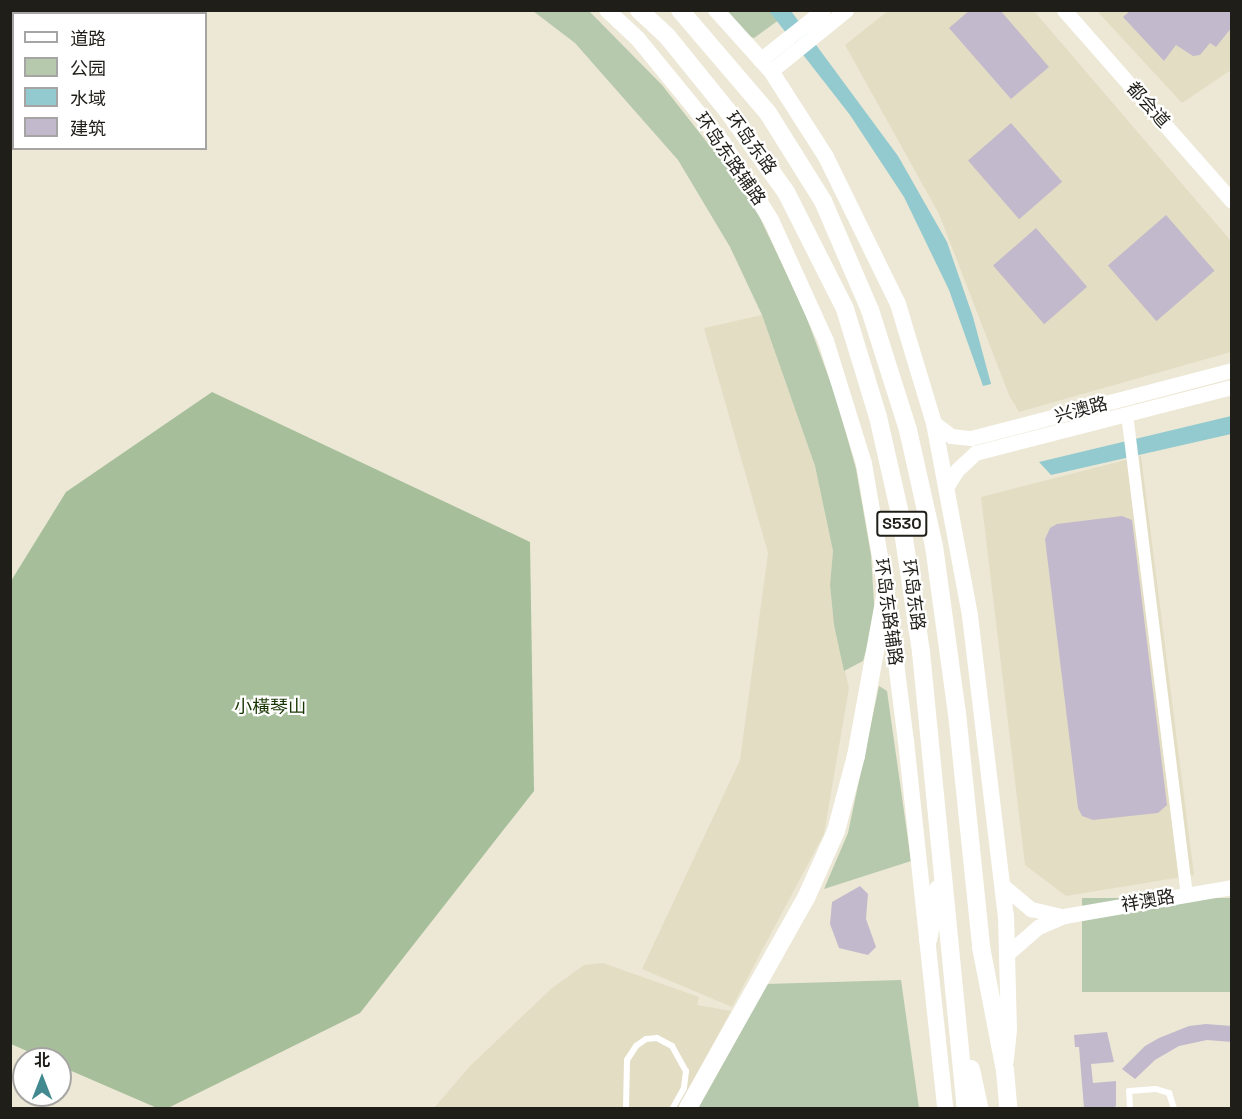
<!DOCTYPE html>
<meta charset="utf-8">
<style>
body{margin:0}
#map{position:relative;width:1242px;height:1119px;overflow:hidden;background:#ece8d5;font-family:"Space Grotesk","Noto Sans SC",sans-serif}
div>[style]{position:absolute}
.built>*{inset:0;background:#e3ddc4}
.green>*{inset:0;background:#b6c9ad;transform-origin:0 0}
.forest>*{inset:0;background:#a6bf9a}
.water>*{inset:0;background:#93cacf}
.building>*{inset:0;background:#c2bacc;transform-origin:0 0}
.service>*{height:6px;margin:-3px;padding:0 3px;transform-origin:3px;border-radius:3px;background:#fff}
.minor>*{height:12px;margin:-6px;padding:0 6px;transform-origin:6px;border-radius:6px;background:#fff}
.tertiary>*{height:15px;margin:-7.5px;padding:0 7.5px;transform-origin:7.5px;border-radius:7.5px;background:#fff}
.secondary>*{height:16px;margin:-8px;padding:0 8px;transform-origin:8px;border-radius:8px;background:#fff}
.primary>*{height:18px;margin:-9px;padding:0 9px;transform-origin:9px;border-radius:9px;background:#fff}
span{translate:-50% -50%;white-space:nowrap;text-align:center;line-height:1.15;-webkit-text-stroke:4.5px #fff;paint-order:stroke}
.shield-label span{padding:2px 4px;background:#fff;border:2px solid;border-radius:4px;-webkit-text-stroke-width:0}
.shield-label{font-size:16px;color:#201e18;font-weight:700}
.street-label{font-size:18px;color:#201e18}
.park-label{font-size:18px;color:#173601}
.frame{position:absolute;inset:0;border:12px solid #201e18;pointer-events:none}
.legend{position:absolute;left:12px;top:12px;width:195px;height:138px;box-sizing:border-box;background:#fff;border:2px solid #a6a5a3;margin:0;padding:8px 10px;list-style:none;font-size:18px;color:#201e18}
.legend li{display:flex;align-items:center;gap:12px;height:30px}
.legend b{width:30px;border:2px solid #a6a5a3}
.north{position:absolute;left:12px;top:1047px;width:60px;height:60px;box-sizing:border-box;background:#fff;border:2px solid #a6a5a3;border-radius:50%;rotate:0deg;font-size:16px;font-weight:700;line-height:24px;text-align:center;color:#201e18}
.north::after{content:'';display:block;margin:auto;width:21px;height:27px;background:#438a90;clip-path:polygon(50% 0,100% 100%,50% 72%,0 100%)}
</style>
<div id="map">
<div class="built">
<i style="clip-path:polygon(888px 11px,1034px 11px,1231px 241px,1231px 352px,1019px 412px,1009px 395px,939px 214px,845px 45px)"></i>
<i style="clip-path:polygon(1097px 11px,1231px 11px,1231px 70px,1182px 103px)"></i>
<i style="clip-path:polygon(762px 315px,815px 466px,833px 551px,830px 585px,834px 625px,849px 688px,824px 834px,732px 1007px,642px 969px,740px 760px,768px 553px,704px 328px)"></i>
<i style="clip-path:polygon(1141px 456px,1194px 875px,1066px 896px,1025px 865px,981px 497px)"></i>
<i style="clip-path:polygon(603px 963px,699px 997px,697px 1005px,731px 1011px,678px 1108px,434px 1108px,470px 1066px,552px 988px,584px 965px)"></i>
</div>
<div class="green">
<i style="clip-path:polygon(533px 11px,589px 11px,662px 85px,750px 197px,803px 308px,836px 397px,856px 469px,871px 555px,875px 619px,863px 661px,844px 671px,834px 625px,830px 585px,833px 551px,815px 466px,762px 315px,730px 247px,678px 160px,575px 43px)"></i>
<i style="clip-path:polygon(716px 11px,791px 11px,754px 38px,748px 36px)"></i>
<i style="clip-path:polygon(879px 686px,887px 691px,911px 861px,824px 889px,848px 833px)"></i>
<i style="left:1231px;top:898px;width:94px;height:149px;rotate:90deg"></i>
<i style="clip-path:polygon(901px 980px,919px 1108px,698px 1108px,766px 984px)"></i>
</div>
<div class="forest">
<i style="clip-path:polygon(212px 392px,530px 542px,534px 791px,360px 1013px,168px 1108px,157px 1108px,60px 1066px,60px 1059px,45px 1059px,11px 1044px,11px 581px,66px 492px)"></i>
</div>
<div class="water">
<i style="clip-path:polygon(769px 11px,791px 11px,898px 156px,947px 242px,973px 317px,991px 384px,983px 386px,949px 290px,904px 197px,850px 115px)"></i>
<i style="clip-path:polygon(1231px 416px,1231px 434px,1051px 475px,1039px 462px)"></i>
</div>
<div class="building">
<i style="clip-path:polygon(970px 10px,1000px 10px,1049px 67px,1011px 99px,949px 28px)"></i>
<i style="clip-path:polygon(1131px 10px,1232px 10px,1232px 27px,1216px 47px,1210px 43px,1200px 55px,1193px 56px,1176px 45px,1164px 61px,1123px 17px)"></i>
<i style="left:1011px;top:123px;width:78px;height:57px;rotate:49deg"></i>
<i style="left:1166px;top:215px;width:74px;height:77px;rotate:49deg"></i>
<i style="left:1036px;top:228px;width:78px;height:57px;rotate:49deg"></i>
<i style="clip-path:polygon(1122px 516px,1132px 520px,1167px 805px,1158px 813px,1093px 820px,1082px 816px,1078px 808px,1045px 539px,1050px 528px,1057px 524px)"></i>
<i style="clip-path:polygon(860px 886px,868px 894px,866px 919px,876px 947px,868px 955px,839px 948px,830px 924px,832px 902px)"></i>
<i style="clip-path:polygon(1206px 1024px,1232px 1026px,1232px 1042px,1207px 1040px,1179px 1046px,1155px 1060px,1135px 1079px,1122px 1069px,1145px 1046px,1159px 1038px,1189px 1026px)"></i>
<i style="clip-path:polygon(1107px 1032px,1114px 1062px,1091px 1064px,1093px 1083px,1116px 1081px,1116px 1106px,1113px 1108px,1084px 1108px,1079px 1047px,1075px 1047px,1074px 1035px)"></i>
</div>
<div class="service">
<i style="left:626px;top:1108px;width:48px;rotate:-88.8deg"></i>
<i style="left:627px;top:1060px;width:17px;rotate:-57deg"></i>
<i style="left:636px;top:1046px;width:12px;rotate:-35deg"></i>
<i style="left:646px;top:1039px;width:11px;rotate:-5deg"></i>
<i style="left:657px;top:1038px;width:17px;rotate:28deg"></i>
<i style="left:672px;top:1046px;width:29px;rotate:61deg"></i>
<i style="left:686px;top:1071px;width:17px;rotate:97deg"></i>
<i style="left:684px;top:1088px;width:23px;rotate:119deg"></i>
<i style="left:1130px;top:1108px;width:17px;rotate:-93deg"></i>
<i style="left:1129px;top:1091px;width:27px;rotate:-4deg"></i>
<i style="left:1156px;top:1089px;width:14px;rotate:17deg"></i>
<i style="left:1169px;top:1093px;width:16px;rotate:72deg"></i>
</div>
<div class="minor">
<i style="left:1127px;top:414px;width:485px;rotate:82.9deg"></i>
</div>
<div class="tertiary">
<i style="left:1064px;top:10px;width:254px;rotate:48.7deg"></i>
<i style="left:760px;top:60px;width:80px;rotate:-38.4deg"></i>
<i style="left:771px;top:71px;width:97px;rotate:-39.1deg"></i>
<i style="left:934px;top:423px;width:21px;rotate:37deg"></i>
<i style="left:951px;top:436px;width:20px;rotate:6deg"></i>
<i style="left:971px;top:438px;width:270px;rotate:-14.6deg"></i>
<i style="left:947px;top:486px;width:19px;rotate:-58deg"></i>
<i style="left:957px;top:470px;width:25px;rotate:-43deg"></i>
<i style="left:975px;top:453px;width:265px;rotate:-14.4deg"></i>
<i style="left:1002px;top:885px;width:38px;rotate:40deg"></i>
<i style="left:1031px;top:909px;width:31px;rotate:13deg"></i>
<i style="left:1007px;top:954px;width:41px;rotate:-41.1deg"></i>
<i style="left:1038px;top:927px;width:28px;rotate:-23deg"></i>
<i style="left:1064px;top:916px;width:170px;rotate:-9.8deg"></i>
</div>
<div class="secondary">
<i style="left:607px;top:10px;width:42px;rotate:43.1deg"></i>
<i style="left:638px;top:39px;width:134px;rotate:50.7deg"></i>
<i style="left:723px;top:143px;width:91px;rotate:58.1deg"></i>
<i style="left:771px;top:220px;width:133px;rotate:65.6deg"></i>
<i style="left:826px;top:341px;width:129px;rotate:72.8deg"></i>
<i style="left:864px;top:464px;width:153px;rotate:80.2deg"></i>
<i style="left:890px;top:615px;width:127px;rotate:82.8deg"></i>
<i style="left:906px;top:741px;width:369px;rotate:83.9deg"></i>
<i style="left:716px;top:10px;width:82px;rotate:48deg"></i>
<i style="left:771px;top:71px;width:102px;rotate:57.4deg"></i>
<i style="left:826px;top:157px;width:164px;rotate:63.9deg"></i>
<i style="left:898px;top:304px;width:124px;rotate:73.2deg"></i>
<i style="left:934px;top:423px;width:196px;rotate:79.4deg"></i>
<i style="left:970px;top:616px;width:302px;rotate:83.2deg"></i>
<i style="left:1006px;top:916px;width:114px;rotate:88.5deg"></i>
<i style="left:1009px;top:1030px;width:31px;rotate:96deg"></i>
</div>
<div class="primary">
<i style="left:639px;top:10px;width:38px;rotate:43deg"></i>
<i style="left:667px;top:36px;width:95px;rotate:51deg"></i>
<i style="left:727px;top:110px;width:101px;rotate:54.3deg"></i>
<i style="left:786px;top:192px;width:131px;rotate:63.2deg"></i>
<i style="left:845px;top:309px;width:113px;rotate:73deg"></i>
<i style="left:878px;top:417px;width:104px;rotate:77.2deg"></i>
<i style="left:901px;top:518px;width:135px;rotate:81.5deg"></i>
<i style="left:921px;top:652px;width:458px;rotate:84.4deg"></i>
<i style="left:680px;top:10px;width:135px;rotate:49.5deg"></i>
<i style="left:768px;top:113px;width:104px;rotate:58deg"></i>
<i style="left:823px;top:201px;width:119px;rotate:66.7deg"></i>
<i style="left:870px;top:310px;width:126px;rotate:72.4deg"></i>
<i style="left:908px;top:430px;width:119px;rotate:77.4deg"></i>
<i style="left:934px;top:546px;width:169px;rotate:82.2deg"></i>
<i style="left:957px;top:713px;width:235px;rotate:84.1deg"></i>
<i style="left:981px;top:947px;width:125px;rotate:79deg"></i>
<i style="left:1005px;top:1070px;width:38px;rotate:85deg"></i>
<i style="left:928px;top:940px;width:52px;rotate:-78.9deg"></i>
<i style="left:971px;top:1069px;width:40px;rotate:78deg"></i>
<i style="left:688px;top:1108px;width:241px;rotate:-60.7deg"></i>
<i style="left:806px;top:898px;width:73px;rotate:-65.9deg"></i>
<i style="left:836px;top:831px;width:78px;rotate:-75.1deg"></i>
<i style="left:856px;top:756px;width:168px;rotate:-79.7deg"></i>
</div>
<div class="shield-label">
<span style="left:902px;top:524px">S530</span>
</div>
<div class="street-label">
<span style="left:1148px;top:105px;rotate:48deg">都会道</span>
<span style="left:751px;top:143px;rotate:54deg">环岛东路</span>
<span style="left:730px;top:159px;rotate:55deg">环岛东路辅路</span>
<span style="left:1081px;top:410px;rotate:-15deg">兴澳路</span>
<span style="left:913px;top:595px;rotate:82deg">环岛东路</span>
<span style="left:888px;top:612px;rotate:82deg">环岛东路辅路</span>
<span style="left:1148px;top:901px;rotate:-10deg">祥澳路</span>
</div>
<div class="park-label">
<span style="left:270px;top:707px">小橫琴山</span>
</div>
<div class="frame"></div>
<ul class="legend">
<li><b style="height:8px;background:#fff"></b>道路</li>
<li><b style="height:16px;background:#b6c9ad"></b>公园</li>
<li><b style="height:16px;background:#93cacf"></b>水域</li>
<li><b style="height:16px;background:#c2bacc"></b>建筑</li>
</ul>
<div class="north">北</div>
</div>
